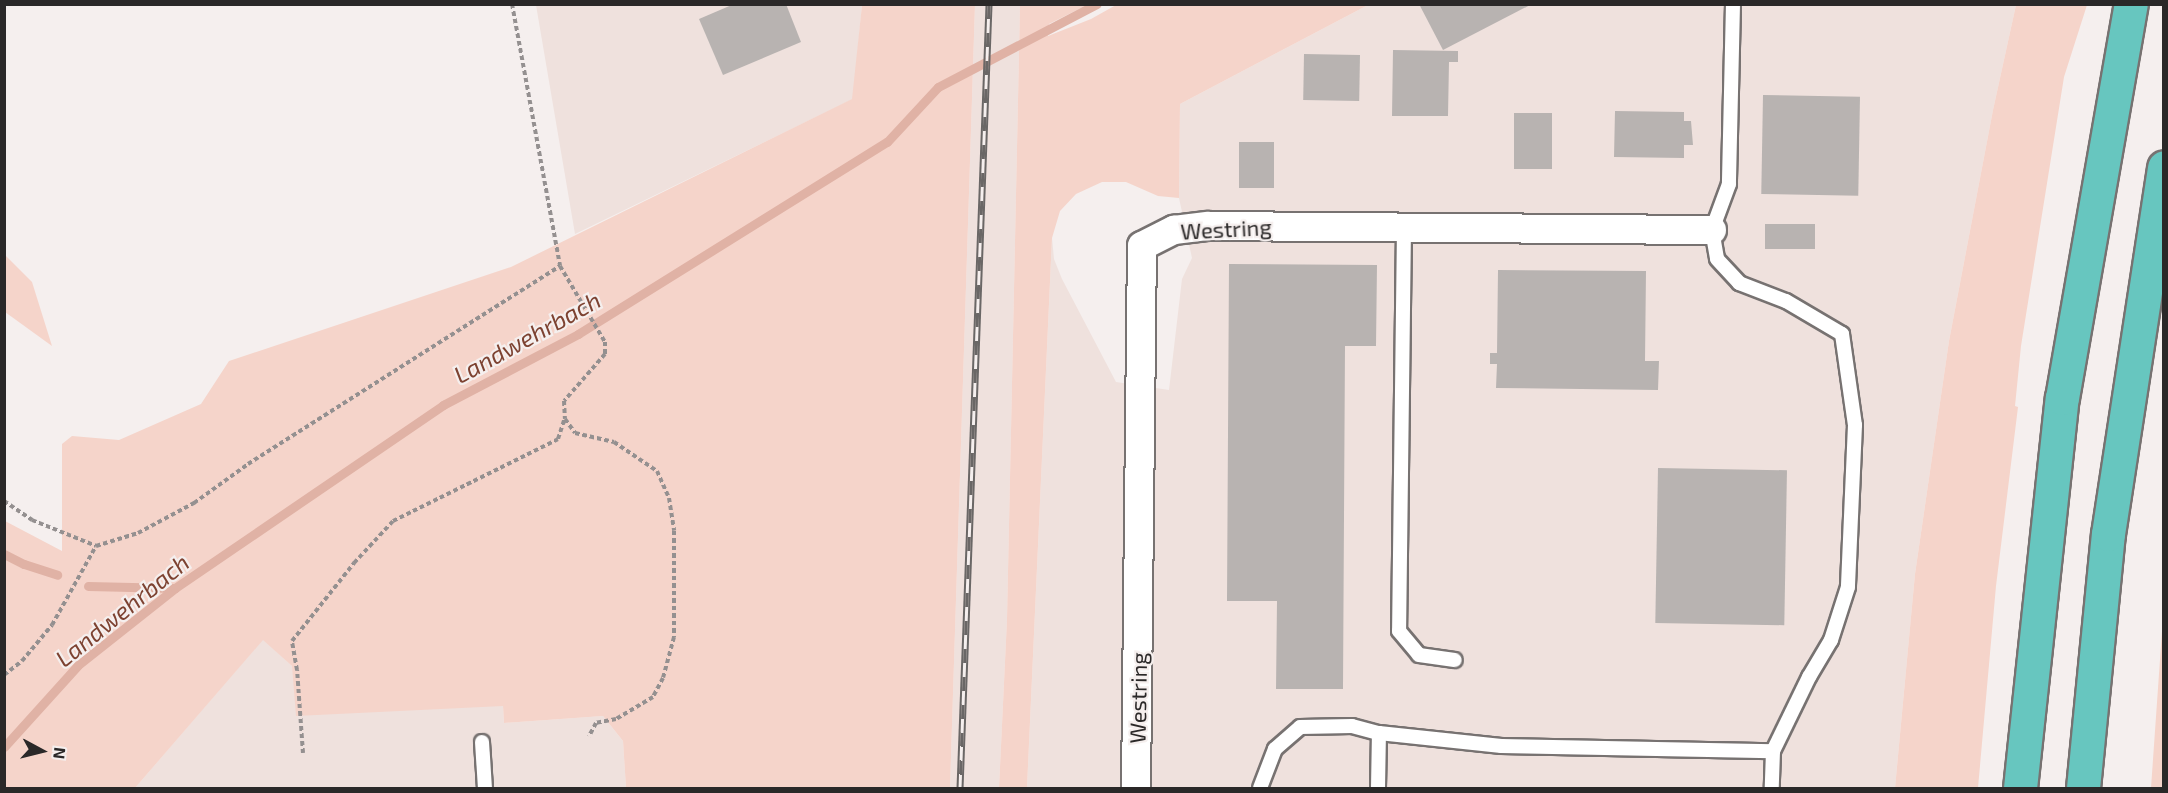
<!DOCTYPE html>
<style>
body{margin:0}
#map{position:relative;width:2168px;height:793px;overflow:hidden;background:#f5efee;font-family:"Exo 2",sans-serif}
div>[style]{position:absolute}
.built>*{inset:0;background:#efe1dd}
.green>*{inset:0;background:#f5d4ca}
.stream>*{height:9px;margin:-4.5px;padding:0 4.5px;transform-origin:4.5px;border-radius:4.5px;background:#e0b2a5}
.building>*{inset:0;background:#b8b3b1;transform-origin:0 0}
.path>*{height:4px;margin-top:-2px;transform-origin:0;background:repeating-linear-gradient(90deg,#949090 0 4.5px,transparent 0 7.5px)}
.roads{filter:drop-shadow(2px 0 #777271) drop-shadow(-2px 0 #777271) drop-shadow(0 2px #777271) drop-shadow(0 -2px #777271)}
.lane>*{height:14px;margin:-7px;padding:0 7px;transform-origin:7px;border-radius:7px;background:#fff}
.street>*{height:28px;margin:-14px;padding:0 14px;transform-origin:14px;border-radius:14px;background:#fff}
.highway>*{height:33px;margin:-16.5px;padding:0 16.5px;transform-origin:16.5px;border-radius:16.5px;background:#67c6bf}
.rail>*{height:7px;margin-top:-3.5px;transform-origin:0;background:repeating-linear-gradient(90deg,#f5efee 0 14px,#6a6766 0 28px);box-sizing:border-box;border-block:2px solid #6a6766}
span{translate:-50% -50%;white-space:nowrap;text-align:center;line-height:1.15;-webkit-text-stroke:4.5px #f5efee;paint-order:stroke}
.street-label{font-size:22px;color:#2a2828}
.water-label{font-size:24px;color:#7d4231;font-style:italic}
.frame{position:absolute;inset:0;border:6px solid #2a2828;pointer-events:none}
.north{position:absolute;left:12px;top:721px;width:60px;height:60px;-webkit-text-stroke:4px #f5efee;paint-order:stroke;rotate:97deg;font-size:16px;font-weight:700;line-height:24px;text-align:center;color:#2a2828}
.north::after{content:'';display:block;margin:auto;width:21px;height:27px;background:#2a2828;clip-path:polygon(50% 0,100% 100%,50% 72%,0 100%)}
</style>
<div id="map">
<div class="built">
<i style="clip-path:polygon(536px 5px,862px 5px,853px 99px,575px 234px)"></i>
<i style="clip-path:polygon(975px 5px,1020px 5px,1007px 619px,999px 788px,950px 788px)"></i>
<i style="clip-path:polygon(1368px 5px,2016px 5px,1993px 110px,1949px 341px,1915px 574px,1895px 788px,1027px 788px,1052px 238px,1054px 259px,1062px 279px,1116px 382px,1169px 390px,1182px 279px,1192px 258px,1179px 198px,1180px 104px)"></i>
<i style="clip-path:polygon(263px 639px,292px 666px,503px 706px,504px 723px,603px 716px,623px 741px,626px 788px,135px 788px)"></i>
</div>
<div class="green">
<i style="clip-path:polygon(862px 5px,975px 5px,950px 788px,626px 788px,623px 741px,603px 716px,504px 723px,503px 706px,296px 716px,292px 666px,263px 640px,135px 788px,5px 788px,5px 521px,62px 551px,62px 444px,72px 436px,119px 440px,201px 404px,229px 361px,511px 267px,852px 99px)"></i>
<i style="clip-path:polygon(1020px 5px,1087px 5px,1049px 24px,1048px 36px,1091px 19px,1116px 5px,1368px 5px,1180px 104px,1179px 198px,1158px 196px,1126px 182px,1102px 182px,1076px 194px,1060px 211px,1052px 238px,1027px 788px,999px 788px,1007px 619px)"></i>
<i style="clip-path:polygon(2016px 5px,2087px 5px,2064px 77px,2021px 346px,2015px 406px,2018px 407px,1996px 586px,1978px 788px,1895px 788px,1915px 574px,1949px 341px,1993px 110px)"></i>
<i style="clip-path:polygon(4px 254px,32px 282px,52px 346px,5px 312px)"></i>
<i style="clip-path:polygon(2163px 613px,2163px 788px,2151px 788px,2162px 631px)"></i>
</div>
<div class="stream">
<i style="left:4px;top:554px;width:22px;rotate:27deg"></i>
<i style="left:24px;top:564px;width:35px;rotate:18deg"></i>
<i style="left:88px;top:586px;width:87px;rotate:1.3deg"></i>
<i style="left:4px;top:747px;width:110px;rotate:-47.9deg"></i>
<i style="left:78px;top:665px;width:124px;rotate:-38.4deg"></i>
<i style="left:175px;top:588px;width:325px;rotate:-34.3deg"></i>
<i style="left:443px;top:405px;width:153px;rotate:-27.7deg"></i>
<i style="left:578px;top:334px;width:364px;rotate:-31.9deg"></i>
<i style="left:887px;top:142px;width:75px;rotate:-47.2deg"></i>
<i style="left:938px;top:87px;width:179px;rotate:-27.6deg"></i>
</div>
<div class="building">
<i style="clip-path:polygon(734px 4px,786px 4px,801px 42px,723px 75px,699px 19px)"></i>
<i style="clip-path:polygon(1419px 4px,1532px 4px,1443px 50px)"></i>
<i style="clip-path:polygon(1393px 50px,1458px 51px,1458px 62px,1449px 62px,1448px 116px,1392px 116px)"></i>
<i style="left:1304px;top:54px;width:56px;height:46px;rotate:1deg"></i>
<i style="left:1763px;top:95px;width:97px;height:99px;rotate:1deg"></i>
<i style="clip-path:polygon(1615px 111px,1684px 112px,1684px 121px,1691px 121px,1693px 145px,1684px 145px,1684px 158px,1614px 157px)"></i>
<i style="left:1514px;top:113px;width:38px;height:56px"></i>
<i style="left:1239px;top:142px;width:35px;height:46px"></i>
<i style="left:1815px;top:224px;width:25px;height:50px;rotate:90deg"></i>
<i style="clip-path:polygon(1229px 264px,1377px 265px,1376px 346px,1345px 346px,1343px 689px,1276px 689px,1277px 601px,1227px 601px)"></i>
<i style="clip-path:polygon(1498px 270px,1646px 271px,1645px 361px,1659px 361px,1658px 390px,1496px 388px,1497px 364px,1490px 364px,1490px 353px,1497px 353px)"></i>
<i style="left:1658px;top:468px;width:129px;height:155px;rotate:1deg"></i>
</div>
<div class="path">
<i style="left:512px;top:4px;width:266px;rotate:79.6deg"></i>
<i style="left:560px;top:266px;width:88px;rotate:59.4deg"></i>
<i style="left:605px;top:342px;width:12px;rotate:90deg"></i>
<i style="left:605px;top:354px;width:62px;rotate:131.1deg"></i>
<i style="left:564px;top:401px;width:18px;rotate:87deg"></i>
<i style="left:565px;top:419px;width:17px;rotate:54deg"></i>
<i style="left:575px;top:433px;width:40px;rotate:13deg"></i>
<i style="left:614px;top:442px;width:52px;rotate:34deg"></i>
<i style="left:657px;top:471px;width:30px;rotate:66deg"></i>
<i style="left:669px;top:498px;width:33px;rotate:81deg"></i>
<i style="left:674px;top:531px;width:106px;rotate:90deg"></i>
<i style="left:674px;top:637px;width:42px;rotate:105deg"></i>
<i style="left:663px;top:678px;width:21px;rotate:118deg"></i>
<i style="left:653px;top:697px;width:43px;rotate:149.3deg"></i>
<i style="left:616px;top:719px;width:20px;rotate:169deg"></i>
<i style="left:596px;top:723px;width:15px;rotate:118deg"></i>
<i style="left:4px;top:501px;width:34px;rotate:34deg"></i>
<i style="left:32px;top:520px;width:69px;rotate:22.1deg"></i>
<i style="left:96px;top:546px;width:44px;rotate:-17.2deg"></i>
<i style="left:138px;top:533px;width:64px;rotate:-28.2deg"></i>
<i style="left:194px;top:503px;width:67px;rotate:-35.8deg"></i>
<i style="left:248px;top:464px;width:370px;rotate:-32.4deg"></i>
<i style="left:4px;top:675px;width:23px;rotate:-38deg"></i>
<i style="left:22px;top:661px;width:47px;rotate:-50.2deg"></i>
<i style="left:52px;top:625px;width:90px;rotate:-60.9deg"></i>
<i style="left:303px;top:753px;width:83px;rotate:-94.1deg"></i>
<i style="left:297px;top:670px;width:29px;rotate:-100deg"></i>
<i style="left:292px;top:641px;width:100px;rotate:-51.5deg"></i>
<i style="left:354px;top:563px;width:57px;rotate:-47.1deg"></i>
<i style="left:393px;top:521px;width:184px;rotate:-26.4deg"></i>
<i style="left:558px;top:439px;width:20px;rotate:-72deg"></i>
</div>
<div class="roads">
<div class="lane">
<i style="left:1733px;top:4px;width:180px;rotate:91.3deg"></i>
<i style="left:1729px;top:184px;width:49px;rotate:110.3deg"></i>
<i style="left:1712px;top:230px;width:29px;rotate:80deg"></i>
<i style="left:1717px;top:259px;width:33px;rotate:47deg"></i>
<i style="left:1739px;top:283px;width:50px;rotate:21deg"></i>
<i style="left:1786px;top:301px;width:65px;rotate:30.5deg"></i>
<i style="left:1842px;top:334px;width:92px;rotate:81.9deg"></i>
<i style="left:1855px;top:425px;width:162px;rotate:92.5deg"></i>
<i style="left:1848px;top:587px;width:56px;rotate:107.8deg"></i>
<i style="left:1831px;top:640px;width:43px;rotate:120.7deg"></i>
<i style="left:1809px;top:677px;width:82px;rotate:115.9deg"></i>
<i style="left:1404px;top:227px;width:404px;rotate:90.7deg"></i>
<i style="left:1399px;top:631px;width:31px;rotate:50deg"></i>
<i style="left:1419px;top:655px;width:36px;rotate:8deg"></i>
<i style="left:482px;top:742px;width:46px;rotate:86.3deg"></i>
<i style="left:1260px;top:788px;width:42px;rotate:-69deg"></i>
<i style="left:1275px;top:749px;width:33px;rotate:-41deg"></i>
<i style="left:1300px;top:727px;width:52px;rotate:-1.1deg"></i>
<i style="left:1352px;top:726px;width:28px;rotate:15deg"></i>
<i style="left:1379px;top:733px;width:123px;rotate:6.1deg"></i>
<i style="left:1501px;top:746px;width:272px;rotate:1.1deg"></i>
<i style="left:1773px;top:751px;width:37px;rotate:92deg"></i>
<i style="left:1378px;top:788px;width:55px;rotate:-89deg"></i>
</div>
<div class="street">
<i style="left:1136px;top:788px;width:542px;rotate:-89.37deg"></i>
<i style="left:1142px;top:246px;width:36px;rotate:-27deg"></i>
<i style="left:1174px;top:230px;width:35px;rotate:-7deg"></i>
<i style="left:1209px;top:226px;width:503px;rotate:0.46deg"></i>
</div>
<div class="highway">
<i style="left:2020px;top:788px;width:392px;rotate:-83.9deg"></i>
<i style="left:2062px;top:398px;width:400px;rotate:-80.1deg"></i>
<i style="left:2083px;top:788px;width:255px;rotate:-84.4deg"></i>
<i style="left:2108px;top:534px;width:371px;rotate:-81.3deg"></i>
</div>
</div>
<div class="rail">
<i style="left:960px;top:788px;width:785px;rotate:-87.88deg"></i>
</div>
<div class="street-label">
<span style="left:1226px;top:229px;rotate:-3deg">Westring</span>
<span style="left:1138px;top:698px;rotate:-89deg">Westring</span>
</div>
<div class="water-label">
<span style="left:527px;top:337px;rotate:-29deg">Landwehrbach</span>
<span style="left:122px;top:610px;rotate:-39deg">Landwehrbach</span>
</div>
<div class="frame"></div>
<div class="north">N</div>
</div>
